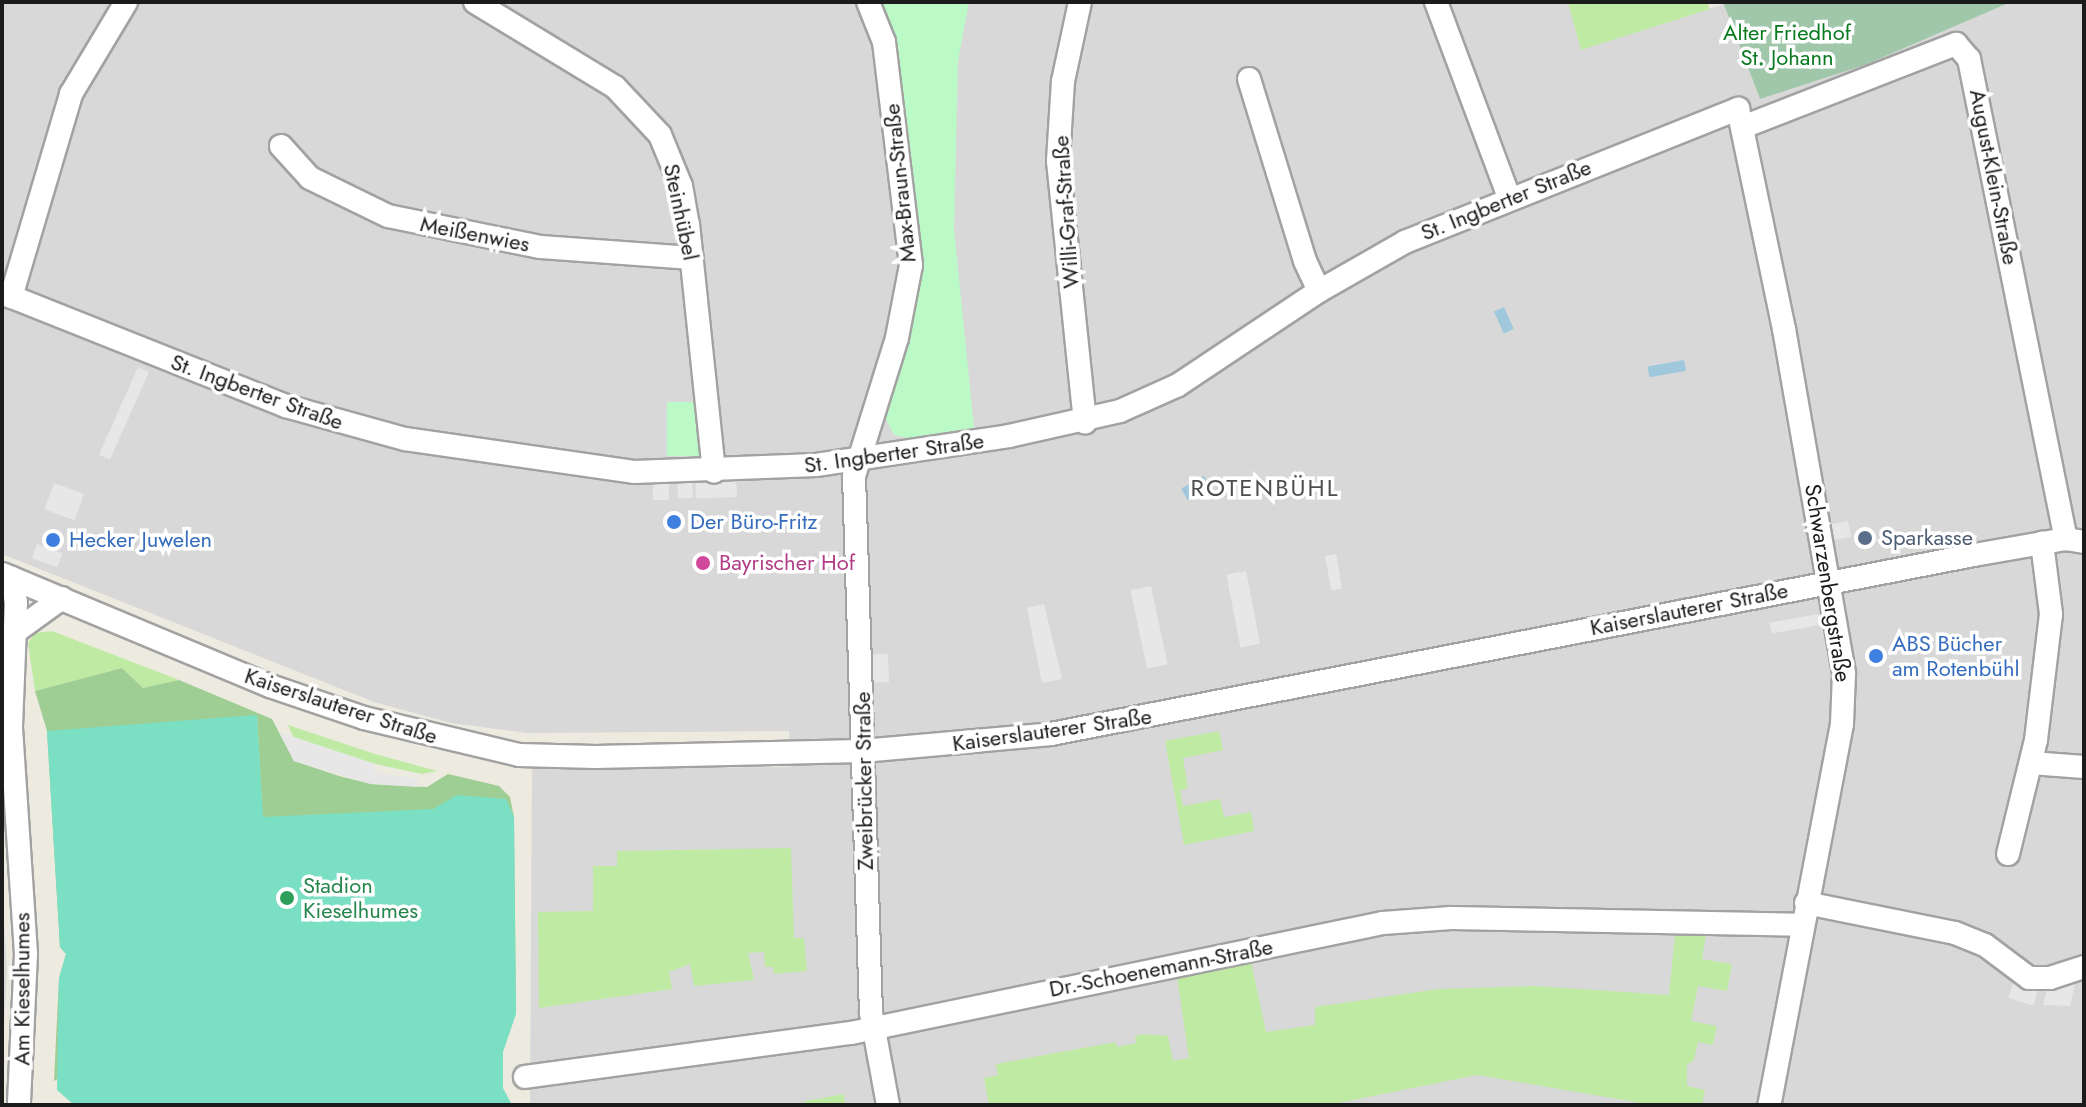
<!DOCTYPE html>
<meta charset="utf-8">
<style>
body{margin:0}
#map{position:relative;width:2086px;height:1107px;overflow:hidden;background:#edeae0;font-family:Jost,sans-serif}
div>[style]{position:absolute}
.residential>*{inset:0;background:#d9d8d8}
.grass>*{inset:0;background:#bfeaa4}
.forest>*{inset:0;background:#9fce94}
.cemetery>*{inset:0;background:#a1c7ab}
.park>*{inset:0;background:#bbfac7;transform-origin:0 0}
.pitch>*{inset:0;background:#7bdfc4}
.parking>*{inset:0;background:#e7e7e7;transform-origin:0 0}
.water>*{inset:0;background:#9fc8dd;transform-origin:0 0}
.roads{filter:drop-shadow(2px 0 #a2a2a2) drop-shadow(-2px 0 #a2a2a2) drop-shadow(0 2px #a2a2a2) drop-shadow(0 -2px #a2a2a2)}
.minor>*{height:22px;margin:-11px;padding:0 11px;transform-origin:11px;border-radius:11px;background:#fff}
.dots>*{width:22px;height:22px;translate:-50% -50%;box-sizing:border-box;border:4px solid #fff;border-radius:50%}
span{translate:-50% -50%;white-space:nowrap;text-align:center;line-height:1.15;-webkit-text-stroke:7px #fff;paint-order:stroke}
.park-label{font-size:22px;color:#097a1f}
.street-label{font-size:22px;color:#1b1b1b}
.shop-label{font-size:22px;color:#366cbe}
.left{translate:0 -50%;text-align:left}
.service-label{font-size:22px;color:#4e5e75}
.hotel-label{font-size:22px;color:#b23c85}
.leisure-label{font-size:22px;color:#27864d}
.neighbourhood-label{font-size:24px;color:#4e4e4e;letter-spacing:2px}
.frame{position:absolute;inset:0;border:4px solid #1b1b1b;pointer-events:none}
</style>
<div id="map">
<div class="residential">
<i style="clip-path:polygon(2px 2px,1568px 2px,1582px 49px,1724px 4px,1760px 99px,1865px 65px,2011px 2px,2084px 2px,2084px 1105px,530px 1105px,532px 769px,791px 767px,789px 731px,528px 733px,451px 723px,374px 702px,2px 554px)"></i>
<i style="clip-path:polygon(2px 894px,7px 968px,2px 1063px)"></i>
</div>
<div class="grass">
<i style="clip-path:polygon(1568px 2px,1707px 2px,1710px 9px,1581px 50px)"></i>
<i style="clip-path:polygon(52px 631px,179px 680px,143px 688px,122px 668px,35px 691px,28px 643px,35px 633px)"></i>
<i style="clip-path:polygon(288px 725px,375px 754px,437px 771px,422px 774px,375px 764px,294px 738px)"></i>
<i style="clip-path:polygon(1219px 731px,1223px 750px,1183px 758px,1188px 788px,1180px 790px,1183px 806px,1220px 799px,1224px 817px,1251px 812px,1254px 831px,1184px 845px,1165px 741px)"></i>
<i style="clip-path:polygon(791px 848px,794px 938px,804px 938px,807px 971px,774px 974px,773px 967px,765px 967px,764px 952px,748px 953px,754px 980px,694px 986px,690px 964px,669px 972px,672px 989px,539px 1008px,538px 912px,593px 911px,593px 866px,617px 866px,617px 851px)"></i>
<i style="clip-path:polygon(1675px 934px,1706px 934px,1702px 959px,1732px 964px,1727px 991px,1698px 986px,1691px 1021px,1717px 1026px,1713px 1045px,1698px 1042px,1694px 1060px,1687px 1065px,1687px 1086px,1705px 1090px,1702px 1105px,1653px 1105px,1477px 1075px,1328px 1105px,989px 1105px,984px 1078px,998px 1075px,996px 1064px,1116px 1042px,1117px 1047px,1136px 1043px,1135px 1036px,1144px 1034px,1168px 1036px,1173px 1061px,1189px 1058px,1177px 977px,1251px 962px,1266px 1032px,1315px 1025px,1315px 1007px,1439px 989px,1536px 986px,1669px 995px)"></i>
<i style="clip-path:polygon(844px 1094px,845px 1105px,805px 1105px,805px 1101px)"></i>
</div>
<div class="forest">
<i style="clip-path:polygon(122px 668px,143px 688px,179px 680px,272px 719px,294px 761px,339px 776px,371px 784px,427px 787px,448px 774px,499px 786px,510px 797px,514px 817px,516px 1014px,263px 826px,257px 716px,83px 1065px,54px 1081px,59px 978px,66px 954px,60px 947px,47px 731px,35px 691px)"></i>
</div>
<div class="cemetery">
<i style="clip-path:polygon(1723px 2px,2011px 2px,1865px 65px,1760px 99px)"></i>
</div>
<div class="park">
<i style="clip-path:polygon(880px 2px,969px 2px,958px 61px,954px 229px,974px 428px,907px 438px,894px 435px,885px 417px,908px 341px,921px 253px,893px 33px)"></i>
<i style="left:667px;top:402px;width:32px;height:54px"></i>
</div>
<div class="pitch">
<i style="clip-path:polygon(257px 715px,263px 817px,433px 809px,457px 795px,506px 799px,514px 817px,516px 1014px,503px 1052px,503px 1088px,512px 1105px,74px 1105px,57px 1090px,59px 978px,66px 954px,60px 947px,47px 731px)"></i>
</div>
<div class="parking">
<i style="left:138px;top:367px;width:12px;height:96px;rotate:24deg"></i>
<i style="left:736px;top:471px;width:26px;height:41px;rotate:88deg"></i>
<i style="left:653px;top:472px;width:16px;height:28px"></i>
<i style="left:692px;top:472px;width:26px;height:15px;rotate:88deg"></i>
<i style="left:54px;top:483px;width:32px;height:28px;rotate:20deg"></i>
<i style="left:1848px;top:521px;width:16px;height:28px;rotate:79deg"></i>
<i style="left:37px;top:544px;width:27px;height:15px;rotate:20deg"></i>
<i style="left:1336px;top:554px;width:35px;height:11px;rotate:80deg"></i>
<i style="left:1246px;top:571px;width:74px;height:20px;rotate:79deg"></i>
<i style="left:1151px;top:586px;width:80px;height:21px;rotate:78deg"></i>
<i style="clip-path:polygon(1044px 604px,1062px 679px,1042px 683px,1027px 608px)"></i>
<i style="left:1819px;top:614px;width:11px;height:50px;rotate:80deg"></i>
<i style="left:888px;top:654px;width:28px;height:27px;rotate:88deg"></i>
<i style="clip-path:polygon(279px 732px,375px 764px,374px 772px,418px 779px,418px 787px,371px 784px,294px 761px)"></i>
<i style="clip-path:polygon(2078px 970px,2070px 1006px,2043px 1005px,2050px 978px)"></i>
<i style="left:2017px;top:971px;width:26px;height:28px;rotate:18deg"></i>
</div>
<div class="water">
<i style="left:1504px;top:307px;width:24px;height:11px;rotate:66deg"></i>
<i style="left:1684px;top:360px;width:11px;height:37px;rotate:80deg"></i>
<i style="left:1204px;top:476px;width:13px;height:26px;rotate:61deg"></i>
</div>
<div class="roads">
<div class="minor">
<i style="left:475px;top:2px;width:164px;rotate:31.3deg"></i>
<i style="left:615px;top:87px;width:66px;rotate:46.8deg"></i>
<i style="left:660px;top:135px;width:55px;rotate:67.6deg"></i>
<i style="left:681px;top:186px;width:39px;rotate:80deg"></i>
<i style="left:688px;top:224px;width:249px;rotate:84deg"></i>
<i style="left:868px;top:2px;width:43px;rotate:68.2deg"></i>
<i style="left:884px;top:42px;width:225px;rotate:83.1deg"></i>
<i style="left:911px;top:265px;width:74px;rotate:100.9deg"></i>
<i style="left:897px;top:338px;width:145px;rotate:107.3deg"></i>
<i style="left:854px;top:476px;width:537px;rotate:88.19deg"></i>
<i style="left:871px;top:1013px;width:94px;rotate:79.5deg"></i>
<i style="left:1080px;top:2px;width:81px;rotate:102.1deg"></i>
<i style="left:1063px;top:81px;width:80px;rotate:93.6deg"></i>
<i style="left:1058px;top:161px;width:263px;rotate:84.1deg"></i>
<i style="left:1436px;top:2px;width:208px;rotate:69.5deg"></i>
<i style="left:1249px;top:79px;width:190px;rotate:72.9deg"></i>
<i style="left:1305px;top:261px;width:33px;rotate:65deg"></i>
<i style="left:1743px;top:127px;width:229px;rotate:-21.3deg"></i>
<i style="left:1956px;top:44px;width:20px;rotate:49deg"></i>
<i style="left:1969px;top:59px;width:490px;rotate:78.6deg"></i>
<i style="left:281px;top:146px;width:43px;rotate:47.8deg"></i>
<i style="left:310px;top:178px;width:87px;rotate:26deg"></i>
<i style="left:388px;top:216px;width:156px;rotate:11.5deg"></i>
<i style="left:541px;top:247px;width:151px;rotate:4.2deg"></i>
<i style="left:2px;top:293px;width:306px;rotate:21.7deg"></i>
<i style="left:286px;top:406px;width:123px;rotate:15.5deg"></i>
<i style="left:405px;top:439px;width:231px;rotate:8.2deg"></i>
<i style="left:634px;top:472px;width:182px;rotate:-2.2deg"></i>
<i style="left:816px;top:465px;width:195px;rotate:-8.5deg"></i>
<i style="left:1009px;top:436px;width:114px;rotate:-12.7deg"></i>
<i style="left:1120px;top:411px;width:64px;rotate:-24.1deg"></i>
<i style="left:1178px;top:385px;width:169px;rotate:-33.7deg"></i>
<i style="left:1319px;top:291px;width:99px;rotate:-29.7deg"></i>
<i style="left:1405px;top:242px;width:359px;rotate:-21.8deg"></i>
<i style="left:1738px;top:109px;width:225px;rotate:78.2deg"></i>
<i style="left:1784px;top:329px;width:350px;rotate:80.1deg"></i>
<i style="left:1844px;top:674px;width:50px;rotate:92.3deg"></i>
<i style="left:1842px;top:724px;width:388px;rotate:100.8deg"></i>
<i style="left:11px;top:297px;width:212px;rotate:-73.5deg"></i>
<i style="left:71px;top:94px;width:107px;rotate:-59.1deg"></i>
<i style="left:2px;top:574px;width:290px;rotate:22.7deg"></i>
<i style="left:270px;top:686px;width:99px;rotate:18.8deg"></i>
<i style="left:364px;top:718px;width:159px;rotate:13.4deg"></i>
<i style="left:519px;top:755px;width:76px;rotate:1.5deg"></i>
<i style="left:595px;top:757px;width:267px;rotate:-1.3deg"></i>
<i style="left:862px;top:751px;width:190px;rotate:-5.1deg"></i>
<i style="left:1051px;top:734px;width:940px;rotate:-10.98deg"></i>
<i style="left:1974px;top:555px;width:93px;rotate:-9.9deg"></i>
<i style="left:2066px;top:539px;width:18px;rotate:9deg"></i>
<i style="left:12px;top:578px;width:24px;rotate:81deg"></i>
<i style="left:16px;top:602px;width:126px;rotate:92.3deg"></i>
<i style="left:11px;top:728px;width:226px;rotate:86.2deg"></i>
<i style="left:26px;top:954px;width:151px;rotate:92.7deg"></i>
<i style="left:15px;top:632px;width:58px;rotate:-35.9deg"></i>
<i style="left:2031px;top:763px;width:53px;rotate:4.3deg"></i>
<i style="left:2008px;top:854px;width:117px;rotate:-76.2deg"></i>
<i style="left:2036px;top:740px;width:127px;rotate:-83.2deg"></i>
<i style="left:2051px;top:614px;width:72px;rotate:-97.2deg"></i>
<i style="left:1806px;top:903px;width:152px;rotate:11.4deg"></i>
<i style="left:1955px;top:933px;width:32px;rotate:22deg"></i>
<i style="left:1985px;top:945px;width:55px;rotate:36.9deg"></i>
<i style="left:2029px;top:978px;width:21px"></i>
<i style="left:2050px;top:978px;width:36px;rotate:-18deg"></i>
<i style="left:525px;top:1077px;width:329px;rotate:-7.7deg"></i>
<i style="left:851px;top:1033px;width:543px;rotate:-11.68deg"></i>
<i style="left:1383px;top:923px;width:68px;rotate:-4.2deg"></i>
<i style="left:1451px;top:918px;width:351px;rotate:1.1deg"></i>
</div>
</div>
<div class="dots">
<i style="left:674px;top:522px;background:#3f7fe0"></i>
<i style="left:1865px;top:538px;background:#5c6f8a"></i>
<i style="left:53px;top:540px;background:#3f7fe0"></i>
<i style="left:703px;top:563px;background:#d1479c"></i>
<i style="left:1876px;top:656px;background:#3f7fe0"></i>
<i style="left:287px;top:898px;background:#2e9e5b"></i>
</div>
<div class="park-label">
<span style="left:1787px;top:45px">Alter Friedhof<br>St. Johann</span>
</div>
<div class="street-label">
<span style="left:1994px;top:177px;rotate:79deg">August-Klein-Straße</span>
<span style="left:900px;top:183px;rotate:-96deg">Max-Braun-Straße</span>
<span style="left:1506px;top:200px;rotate:-22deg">St. Ingberter Straße</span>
<span style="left:681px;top:212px;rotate:78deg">Steinhübel</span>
<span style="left:1066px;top:212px;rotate:-94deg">Willi-Graf-Straße</span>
<span style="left:475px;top:234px;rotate:11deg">Meißenwies</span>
<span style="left:257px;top:392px;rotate:20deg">St. Ingberter Straße</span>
<span style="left:894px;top:453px;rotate:-8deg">St. Ingberter Straße</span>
<span style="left:1828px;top:583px;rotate:81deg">Schwarzenbergstraße</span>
<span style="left:1689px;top:609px;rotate:-11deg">Kaiserslauterer Straße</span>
<span style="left:341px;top:706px;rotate:18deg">Kaiserslauterer Straße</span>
<span style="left:1052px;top:730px;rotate:-8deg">Kaiserslauterer Straße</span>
<span style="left:864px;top:781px;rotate:-91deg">Zweibrücker Straße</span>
<span style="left:1161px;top:968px;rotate:-11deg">Dr.-Schoenemann-Straße</span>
<span style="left:22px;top:989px;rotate:-90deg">Am Kieselhumes</span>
</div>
<div class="shop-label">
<span class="left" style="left:690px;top:522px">Der Büro-Fritz</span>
<span class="left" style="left:69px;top:540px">Hecker Juwelen</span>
<span class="left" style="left:1892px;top:656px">ABS Bücher<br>am Rotenbühl</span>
</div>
<div class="service-label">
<span class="left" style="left:1881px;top:538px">Sparkasse</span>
</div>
<div class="hotel-label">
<span class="left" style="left:719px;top:563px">Bayrischer Hof</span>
</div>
<div class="leisure-label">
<span class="left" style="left:303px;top:898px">Stadion<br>Kieselhumes</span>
</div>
<div class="neighbourhood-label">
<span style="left:1265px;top:488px">ROTENBÜHL</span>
</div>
<div class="frame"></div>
</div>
